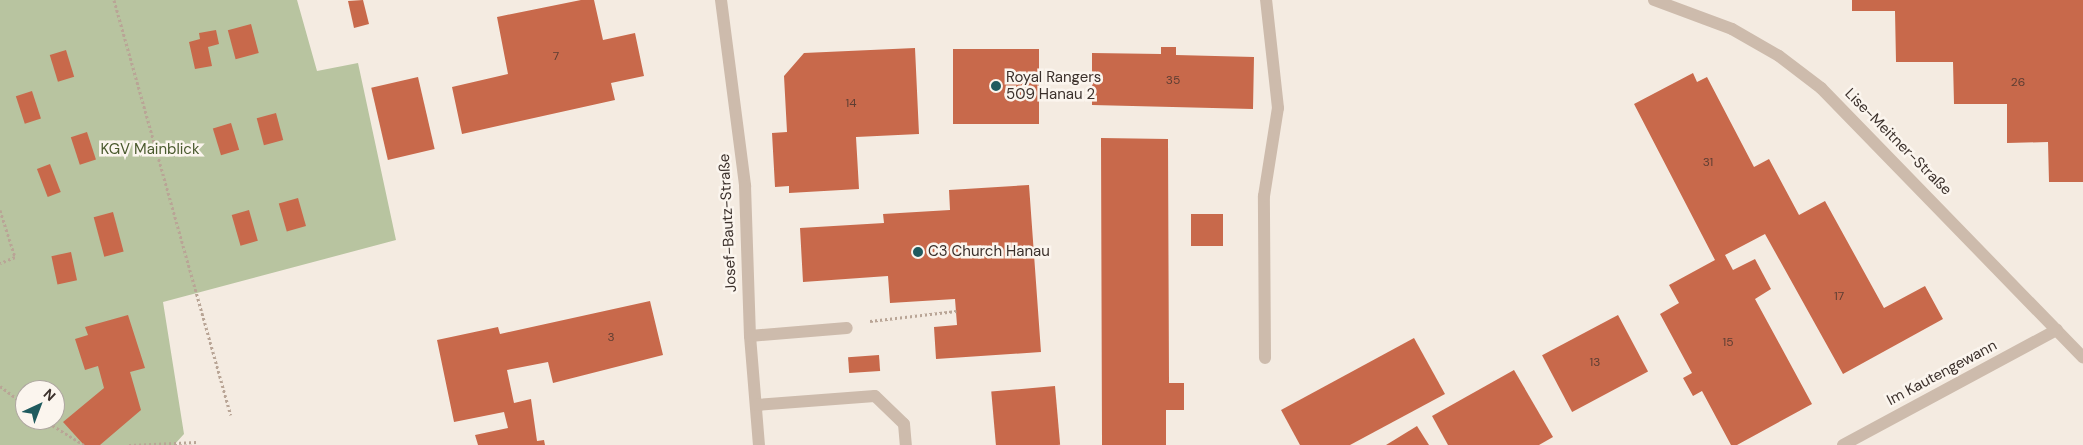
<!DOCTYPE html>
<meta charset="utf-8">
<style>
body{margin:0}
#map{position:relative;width:2083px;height:445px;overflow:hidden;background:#f4ebe1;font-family:"DM Sans",sans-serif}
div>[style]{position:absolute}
.green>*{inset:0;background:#b8c4a0}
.building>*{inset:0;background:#c8694b;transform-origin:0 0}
.path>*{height:3px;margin-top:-1.5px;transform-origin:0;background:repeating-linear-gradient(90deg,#b9a596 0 2.5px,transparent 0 5px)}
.minor>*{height:12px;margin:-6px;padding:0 6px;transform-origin:6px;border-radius:6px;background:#cdbbac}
.dots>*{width:14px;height:14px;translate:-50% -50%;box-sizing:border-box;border:2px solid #fbf5ee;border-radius:50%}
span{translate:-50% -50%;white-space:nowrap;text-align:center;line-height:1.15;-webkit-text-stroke:5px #fbf5ee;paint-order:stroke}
.number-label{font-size:12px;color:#5e3e33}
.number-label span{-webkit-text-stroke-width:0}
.poi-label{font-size:15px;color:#3b302b}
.left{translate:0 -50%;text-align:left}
.street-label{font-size:15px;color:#3b302b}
.park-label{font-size:15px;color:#4a5a2e}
.north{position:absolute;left:15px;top:380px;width:50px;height:50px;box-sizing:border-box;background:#fbf5ee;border:1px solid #aea6a0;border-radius:50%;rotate:43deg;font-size:14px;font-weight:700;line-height:20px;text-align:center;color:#3b302b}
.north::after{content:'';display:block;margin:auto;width:18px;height:22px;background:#1f5a5e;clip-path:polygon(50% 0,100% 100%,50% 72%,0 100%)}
</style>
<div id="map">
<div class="green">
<i style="clip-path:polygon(evenodd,0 0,297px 0,317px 71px,358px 63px,396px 240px,163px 302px,184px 434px,174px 445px,0 445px,0 0,25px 390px,55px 390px,55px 420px,25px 420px,25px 390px)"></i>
</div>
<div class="building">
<i style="clip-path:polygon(363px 0,369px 24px,354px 28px,348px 1px)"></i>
<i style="clip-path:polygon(581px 0,594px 0,603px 40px,635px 33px,644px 76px,611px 83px,615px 100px,462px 134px,452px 87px,508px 74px,497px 17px)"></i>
<i style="clip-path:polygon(1852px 0,2083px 0,2083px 182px,2049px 182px,2048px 142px,2007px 143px,2007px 104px,1954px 104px,1953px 62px,1896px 62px,1895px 11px,1852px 11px)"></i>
<i style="left:251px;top:24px;width:30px;height:24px;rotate:75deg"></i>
<i style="clip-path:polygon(216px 30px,219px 44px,208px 47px,212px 66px,195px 69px,189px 42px,200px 39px,199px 33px)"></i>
<i style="clip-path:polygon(1161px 47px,1176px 47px,1176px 55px,1254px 57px,1253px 109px,1092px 105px,1092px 53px,1161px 54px)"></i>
<i style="clip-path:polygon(915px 48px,919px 134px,856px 137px,859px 189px,789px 193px,789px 186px,775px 187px,772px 133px,787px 132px,784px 76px,804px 53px)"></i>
<i style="left:953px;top:49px;width:86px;height:75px"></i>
<i style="left:66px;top:50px;width:28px;height:17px;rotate:73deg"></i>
<i style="clip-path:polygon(1693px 73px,1697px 82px,1707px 77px,1754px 167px,1769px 159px,1799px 215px,1825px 201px,1884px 308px,1925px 286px,1943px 319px,1843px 374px,1765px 234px,1725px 255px,1733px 270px,1755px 259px,1771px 289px,1755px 299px,1812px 404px,1737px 445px,1731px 445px,1702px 391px,1693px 396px,1683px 378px,1692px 373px,1660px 314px,1679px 303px,1669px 285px,1715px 260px,1634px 104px)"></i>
<i style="left:418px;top:77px;width:74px;height:48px;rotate:77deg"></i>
<i style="left:32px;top:91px;width:29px;height:17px;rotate:72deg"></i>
<i style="left:276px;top:113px;width:28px;height:20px;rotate:75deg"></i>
<i style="left:231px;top:123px;width:28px;height:19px;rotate:73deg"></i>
<i style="left:87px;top:132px;width:29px;height:17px;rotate:72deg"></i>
<i style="clip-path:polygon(1101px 138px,1168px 139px,1169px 383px,1184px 383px,1184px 410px,1166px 410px,1166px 445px,1102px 445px)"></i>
<i style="left:50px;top:164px;width:30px;height:14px;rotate:69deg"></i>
<i style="clip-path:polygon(1029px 185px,1041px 352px,936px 359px,934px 327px,957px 325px,955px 299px,890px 303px,888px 276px,803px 282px,800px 228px,884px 223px,883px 214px,950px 210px,949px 190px)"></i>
<i style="left:298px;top:198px;width:29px;height:20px;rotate:74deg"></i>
<i style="left:249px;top:210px;width:32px;height:18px;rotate:74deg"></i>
<i style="left:113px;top:212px;width:41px;height:20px;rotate:75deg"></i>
<i style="left:1191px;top:214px;width:32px;height:32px"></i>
<i style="left:71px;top:252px;width:29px;height:20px;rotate:78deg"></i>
<i style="clip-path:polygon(650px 301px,663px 355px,553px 383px,548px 362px,507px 370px,514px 403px,531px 399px,537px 441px,544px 440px,545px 445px,478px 445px,475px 435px,508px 428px,504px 412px,454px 422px,437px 340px,498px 327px,500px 334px)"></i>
<i style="clip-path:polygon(128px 315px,145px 368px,130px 372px,141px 410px,100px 445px,84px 445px,63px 422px,104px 388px,98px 366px,85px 370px,75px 339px,88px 335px,85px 327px)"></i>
<i style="left:1618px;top:315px;width:64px;height:86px;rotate:62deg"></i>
<i style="clip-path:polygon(1414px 338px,1445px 394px,1350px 445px,1300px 445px,1281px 410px)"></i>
<i style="left:879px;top:355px;width:16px;height:31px;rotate:86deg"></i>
<i style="clip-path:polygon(1514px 370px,1553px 437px,1539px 445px,1448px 445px,1432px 416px)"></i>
<i style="left:1055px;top:386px;width:59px;height:64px;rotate:85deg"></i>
<i style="clip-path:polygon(1417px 426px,1429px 445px,1386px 445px)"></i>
</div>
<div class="path">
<i style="left:114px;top:0;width:431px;rotate:74.3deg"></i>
<i style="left:0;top:210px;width:49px;rotate:72.3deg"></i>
<i style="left:15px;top:257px;width:16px;rotate:158deg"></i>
<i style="left:870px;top:321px;width:87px;rotate:-6.6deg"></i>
<i style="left:0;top:386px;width:31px;rotate:37deg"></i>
<i style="left:44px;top:420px;width:47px;rotate:32deg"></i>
<i style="left:129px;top:445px;width:68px;rotate:-2.5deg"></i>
</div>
<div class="minor">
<i style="left:721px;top:0;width:188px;rotate:82.6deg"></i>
<i style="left:745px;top:186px;width:150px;rotate:88.1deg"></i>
<i style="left:750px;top:336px;width:109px;rotate:85.3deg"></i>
<i style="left:1654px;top:0;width:83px;rotate:20.4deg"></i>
<i style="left:1732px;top:29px;width:54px;rotate:29.9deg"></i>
<i style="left:1779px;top:56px;width:53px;rotate:37.3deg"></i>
<i style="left:1821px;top:88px;width:376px;rotate:45.8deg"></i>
<i style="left:750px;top:336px;width:97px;rotate:-4.7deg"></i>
<i style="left:1265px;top:358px;width:162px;rotate:-90.4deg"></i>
<i style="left:1264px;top:196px;width:89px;rotate:-81deg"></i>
<i style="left:1278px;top:108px;width:109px;rotate:-96.3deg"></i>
<i style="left:756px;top:405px;width:119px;rotate:-4.3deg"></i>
<i style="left:875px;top:396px;width:40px;rotate:44deg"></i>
<i style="left:904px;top:424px;width:21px;rotate:85deg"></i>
<i style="left:1843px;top:445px;width:243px;rotate:-28.3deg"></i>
</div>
<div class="dots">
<i style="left:996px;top:86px;background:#1f5a5e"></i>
<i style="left:918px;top:252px;background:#1f5a5e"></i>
</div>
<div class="number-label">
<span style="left:556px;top:57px">7</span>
<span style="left:1173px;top:81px">35</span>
<span style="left:2018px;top:83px">26</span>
<span style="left:851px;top:104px">14</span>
<span style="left:1708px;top:163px">31</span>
<span style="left:1839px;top:297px">17</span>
<span style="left:611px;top:338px">3</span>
<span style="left:1728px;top:343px">15</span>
<span style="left:1595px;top:363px">13</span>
</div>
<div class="poi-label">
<span class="left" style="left:1006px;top:86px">Royal Rangers<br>509 Hanau 2</span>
<span class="left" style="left:928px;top:252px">C3 Church Hanau</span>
</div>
<div class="street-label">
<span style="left:1898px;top:142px;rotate:45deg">Lise-Meitner-Straße</span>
<span style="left:728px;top:223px;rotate:-93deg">Josef-Bautz-Straße</span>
<span style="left:1942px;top:373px;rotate:-28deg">Im Kautengewann</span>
</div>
<div class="park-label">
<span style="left:150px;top:150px">KGV Mainblick</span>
</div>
<div class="north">N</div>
</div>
